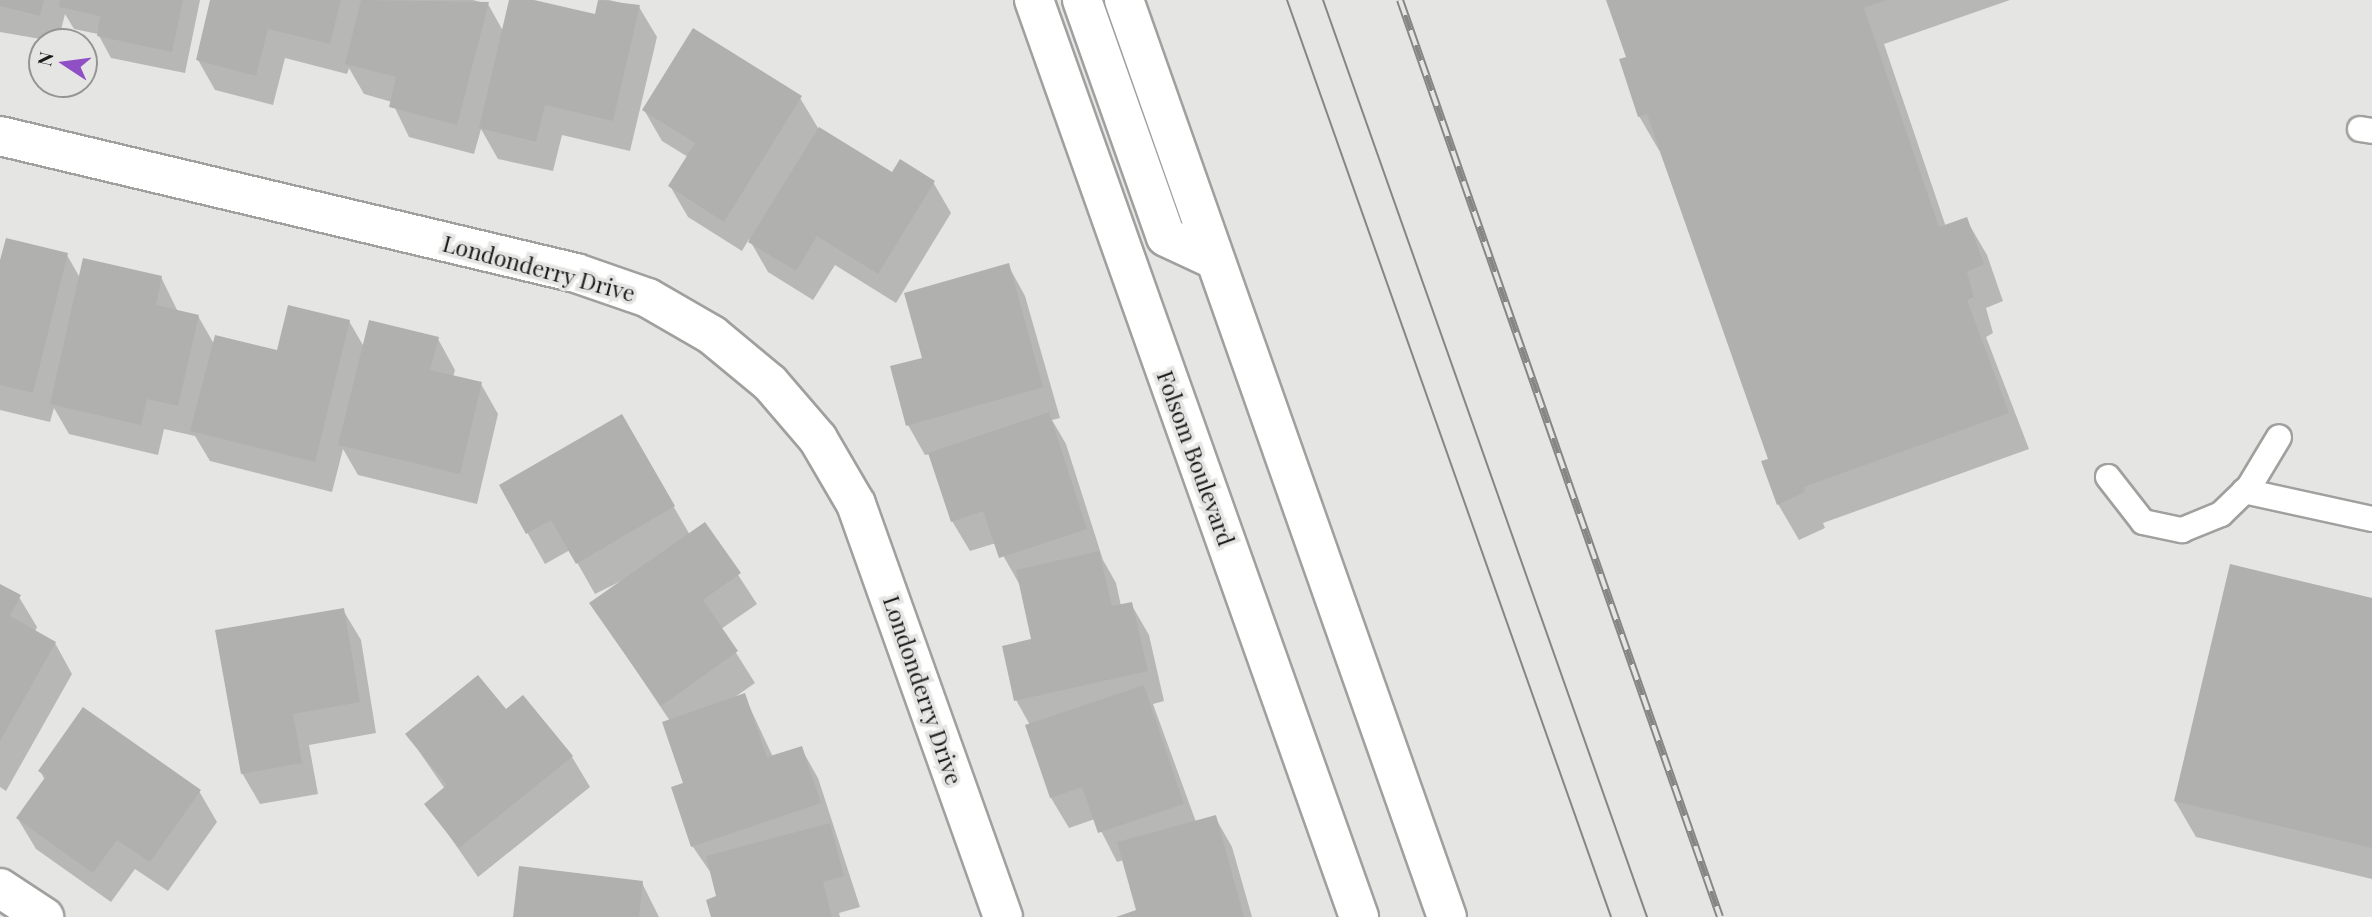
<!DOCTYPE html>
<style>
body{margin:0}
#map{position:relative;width:2372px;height:917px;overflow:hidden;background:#e5e6e4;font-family:"Playfair Display",serif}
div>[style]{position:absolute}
.shadow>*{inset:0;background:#0003}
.building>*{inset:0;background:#b0b1ae}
.roads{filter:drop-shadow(2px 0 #9fa19e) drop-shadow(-2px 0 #9fa19e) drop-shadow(0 2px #9fa19e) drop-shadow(0 -2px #9fa19e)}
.service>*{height:24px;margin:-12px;padding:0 12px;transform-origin:12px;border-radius:12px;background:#fff}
.minor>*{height:38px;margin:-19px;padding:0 19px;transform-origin:19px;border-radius:19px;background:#fff}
.secondary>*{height:38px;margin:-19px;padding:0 19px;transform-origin:19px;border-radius:19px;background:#fff}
.tram>*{height:2px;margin:-1px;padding:0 1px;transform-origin:1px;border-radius:1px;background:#868685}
.rail>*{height:8px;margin-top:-4px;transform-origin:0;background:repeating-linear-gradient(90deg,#e5e6e4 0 16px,#868685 0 32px);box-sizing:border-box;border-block:2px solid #868685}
span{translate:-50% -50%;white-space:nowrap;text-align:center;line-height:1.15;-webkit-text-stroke:7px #e5e6e4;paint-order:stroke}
.street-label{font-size:23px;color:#1b1b1a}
.north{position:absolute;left:28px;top:28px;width:70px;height:70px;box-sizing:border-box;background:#e5e6e4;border:2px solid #949593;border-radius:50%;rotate:283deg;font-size:19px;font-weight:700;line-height:28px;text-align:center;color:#1b1b1a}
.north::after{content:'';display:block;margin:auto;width:24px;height:32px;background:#8f50c5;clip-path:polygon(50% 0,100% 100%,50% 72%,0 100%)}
</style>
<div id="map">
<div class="shadow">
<i style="clip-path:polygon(0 0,200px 0,185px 73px,111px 58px,98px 34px,74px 29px,65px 14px,58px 42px,0 32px)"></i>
<i style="clip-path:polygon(212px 0,473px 0,488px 4px,503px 31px,510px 0,596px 16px,600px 0,609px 0,639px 7px,657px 37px,630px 151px,562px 135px,553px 171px,498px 159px,481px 129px,474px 154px,409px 137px,392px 102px,364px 94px,349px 68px,347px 74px,285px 58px,273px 105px,215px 90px,198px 60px)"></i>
<i style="clip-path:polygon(1608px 0,2010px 0,1884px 44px,1946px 227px,1966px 219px,1987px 255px,2003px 301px,1986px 308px,1993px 333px,1986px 337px,2029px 449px,1823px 523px,1825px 528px,1799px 540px,1778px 504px,1771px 460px,1660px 152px,1639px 116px,1629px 58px)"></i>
<i style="clip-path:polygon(800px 98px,818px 128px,893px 174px,933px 182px,951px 213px,896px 303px,835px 265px,813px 300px,768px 272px,749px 239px,742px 251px,688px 217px,670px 186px,688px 157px,662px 141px,644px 110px)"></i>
<i style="clip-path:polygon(67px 255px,80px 278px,161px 277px,178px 312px,198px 316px,214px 344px,278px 352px,349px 321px,364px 347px,438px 339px,455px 370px,453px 377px,481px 384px,498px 414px,477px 504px,358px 475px,343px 449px,332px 492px,210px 461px,195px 436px,164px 429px,158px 455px,69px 434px,54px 408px,50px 422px,0 410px,0 267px)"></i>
<i style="clip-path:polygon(1008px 265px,1025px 296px,1060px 418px,1052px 420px,1066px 444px,1103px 560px,1116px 583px,1121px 606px,1131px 604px,1149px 635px,1164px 701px,1153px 704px,1196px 822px,1215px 817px,1232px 847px,1252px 917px,1119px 917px,1138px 912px,1124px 860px,1117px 862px,1095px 819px,1069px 828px,1051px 798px,1030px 725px,1016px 700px,1033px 641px,1021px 587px,996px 543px,970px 551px,952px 521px,930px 454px,925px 455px,908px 425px,924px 359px)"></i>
<i style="clip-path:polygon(621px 416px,690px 535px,705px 524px,757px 604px,721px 629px,755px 683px,732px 699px,744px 695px,773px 757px,801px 748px,818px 778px,860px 907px,839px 913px,840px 917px,713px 917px,718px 898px,713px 876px,693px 847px,673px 788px,685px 784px,670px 721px,591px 603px,627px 578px,595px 594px,570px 550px,545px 564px,501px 486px)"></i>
<i style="clip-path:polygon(0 586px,19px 597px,37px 627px,35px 632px,55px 643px,72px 674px,6px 791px,0 787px)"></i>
<i style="clip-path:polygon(2372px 600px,2372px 879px,2196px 837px,2175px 801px)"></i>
<i style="clip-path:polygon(343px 610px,361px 640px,376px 733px,309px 745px,318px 794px,260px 804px,242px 773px)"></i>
<i style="clip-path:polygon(505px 711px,572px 757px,590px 787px,478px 877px,427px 804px,445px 789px,407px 734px)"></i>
<i style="clip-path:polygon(40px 771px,199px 791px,217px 822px,168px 891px,135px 869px,111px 902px,36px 849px,18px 819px,45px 780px)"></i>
<i style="clip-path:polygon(642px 883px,659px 917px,515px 917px)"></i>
</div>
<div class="building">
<i style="clip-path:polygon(0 0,44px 0,40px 16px,0 6px)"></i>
<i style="clip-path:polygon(60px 0,183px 0,172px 52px,97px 36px,100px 16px,59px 7px)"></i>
<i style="clip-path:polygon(210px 0,341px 0,330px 44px,268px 29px,256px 76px,196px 60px)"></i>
<i style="clip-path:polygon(361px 0,489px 2px,457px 125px,389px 107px,396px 77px,345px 64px)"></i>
<i style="clip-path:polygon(509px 0,534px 0,595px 14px,598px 0,640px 5px,613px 121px,545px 105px,536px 142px,479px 128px)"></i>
<i style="clip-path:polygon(1606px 0,1886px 0,1864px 8px,1939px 227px,1967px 217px,1984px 264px,1967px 272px,1974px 297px,1967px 300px,2009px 413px,1804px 487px,1805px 492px,1777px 505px,1761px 461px,1768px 459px,1647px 114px,1638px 117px,1619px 59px,1626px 57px)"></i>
<i style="clip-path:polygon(693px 28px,802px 96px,724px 222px,668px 186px,695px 143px,642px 110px)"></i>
<i style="clip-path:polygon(819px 127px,892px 172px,900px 159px,935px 181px,878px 274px,817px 236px,796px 271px,748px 242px)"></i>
<i style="clip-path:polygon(6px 238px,68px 253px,33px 393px,0 385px,0 260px)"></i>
<i style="clip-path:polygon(83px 258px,162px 276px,156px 305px,199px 315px,178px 406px,147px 399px,141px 425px,50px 404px)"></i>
<i style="clip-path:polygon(1009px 263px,1043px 387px,906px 426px,890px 366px,922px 358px,904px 293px)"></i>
<i style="clip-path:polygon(288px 305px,350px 320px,315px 462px,190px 431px,215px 335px,277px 350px)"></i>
<i style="clip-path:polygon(369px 320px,439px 337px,430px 370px,482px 382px,460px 474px,338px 445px)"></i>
<i style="clip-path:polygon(1049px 412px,1087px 529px,999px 558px,983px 511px,951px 522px,928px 453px)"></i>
<i style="clip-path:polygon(622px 414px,675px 506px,576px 564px,551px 520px,526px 534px,499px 485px)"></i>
<i style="clip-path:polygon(705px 522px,741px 573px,703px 600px,738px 651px,661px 706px,589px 603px)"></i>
<i style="clip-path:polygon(1099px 551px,1112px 606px,1132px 602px,1148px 671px,1014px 701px,1002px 646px,1031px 639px,1016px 570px)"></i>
<i style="clip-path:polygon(2230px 564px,2372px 598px,2372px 848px,2174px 801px)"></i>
<i style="clip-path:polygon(0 584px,21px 595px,10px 616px,56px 642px,0 741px)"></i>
<i style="clip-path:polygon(344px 608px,360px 702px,293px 714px,302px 763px,241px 774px,215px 630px)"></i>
<i style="clip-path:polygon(478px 675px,506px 709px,523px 695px,573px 756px,459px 848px,424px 804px,447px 785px,405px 734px)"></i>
<i style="clip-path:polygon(1144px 685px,1184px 804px,1098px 833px,1082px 787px,1050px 798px,1025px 725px)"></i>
<i style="clip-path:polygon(745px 693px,767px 757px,802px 746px,821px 803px,691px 847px,671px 787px,683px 783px,662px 722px)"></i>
<i style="clip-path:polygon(83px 707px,201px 790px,150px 862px,117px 840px,93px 873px,16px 818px,46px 776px,38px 771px)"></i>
<i style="clip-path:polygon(1216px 815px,1244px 917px,1116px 917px,1136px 910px,1117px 842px)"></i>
<i style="clip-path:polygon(830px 823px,844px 876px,823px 882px,832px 917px,711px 917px,706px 900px,716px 896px,706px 856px)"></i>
<i style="clip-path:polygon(519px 866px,643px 881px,639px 917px,513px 917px)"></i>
</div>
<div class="roads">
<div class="service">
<i style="left:2360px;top:129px;width:12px;rotate:9deg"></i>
<i style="left:2108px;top:477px;width:57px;rotate:52.1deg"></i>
<i style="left:2143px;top:522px;width:40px;rotate:12deg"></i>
<i style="left:2182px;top:530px;width:42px;rotate:-22.3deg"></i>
<i style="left:2221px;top:514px;width:39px;rotate:-44deg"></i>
<i style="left:2249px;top:487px;width:58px;rotate:-59deg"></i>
<i style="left:2244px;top:491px;width:131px;rotate:12.3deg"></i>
</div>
<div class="minor">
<i style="left:0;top:136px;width:592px;rotate:13.38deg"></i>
<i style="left:576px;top:273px;width:76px;rotate:19.1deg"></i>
<i style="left:648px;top:298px;width:74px;rotate:30deg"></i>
<i style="left:712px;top:335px;width:75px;rotate:39.6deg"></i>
<i style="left:770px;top:383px;width:74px;rotate:49.4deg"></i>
<i style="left:818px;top:439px;width:75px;rotate:59.7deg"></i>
<i style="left:856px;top:504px;width:438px;rotate:70.4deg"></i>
<i style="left:0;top:888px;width:53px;rotate:33.4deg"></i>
</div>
<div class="secondary">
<i style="left:1034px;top:0;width:973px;rotate:70.48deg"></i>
<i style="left:1082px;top:0;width:251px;rotate:70.5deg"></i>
<i style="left:1166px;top:237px;width:54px;rotate:25.1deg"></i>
<i style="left:1124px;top:0;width:972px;rotate:70.6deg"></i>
</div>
</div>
<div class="tram">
<i style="left:1287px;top:0;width:973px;rotate:70.54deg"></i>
<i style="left:1323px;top:0;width:973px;rotate:70.54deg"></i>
</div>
<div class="rail">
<i style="left:1400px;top:0;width:971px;rotate:70.76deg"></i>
</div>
<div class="street-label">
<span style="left:539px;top:268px;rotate:15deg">Londonderry Drive</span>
<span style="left:1196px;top:458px;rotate:70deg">Folsom Boulevard</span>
<span style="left:923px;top:690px;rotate:71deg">Londonderry Drive</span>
</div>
<div class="north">N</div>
</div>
